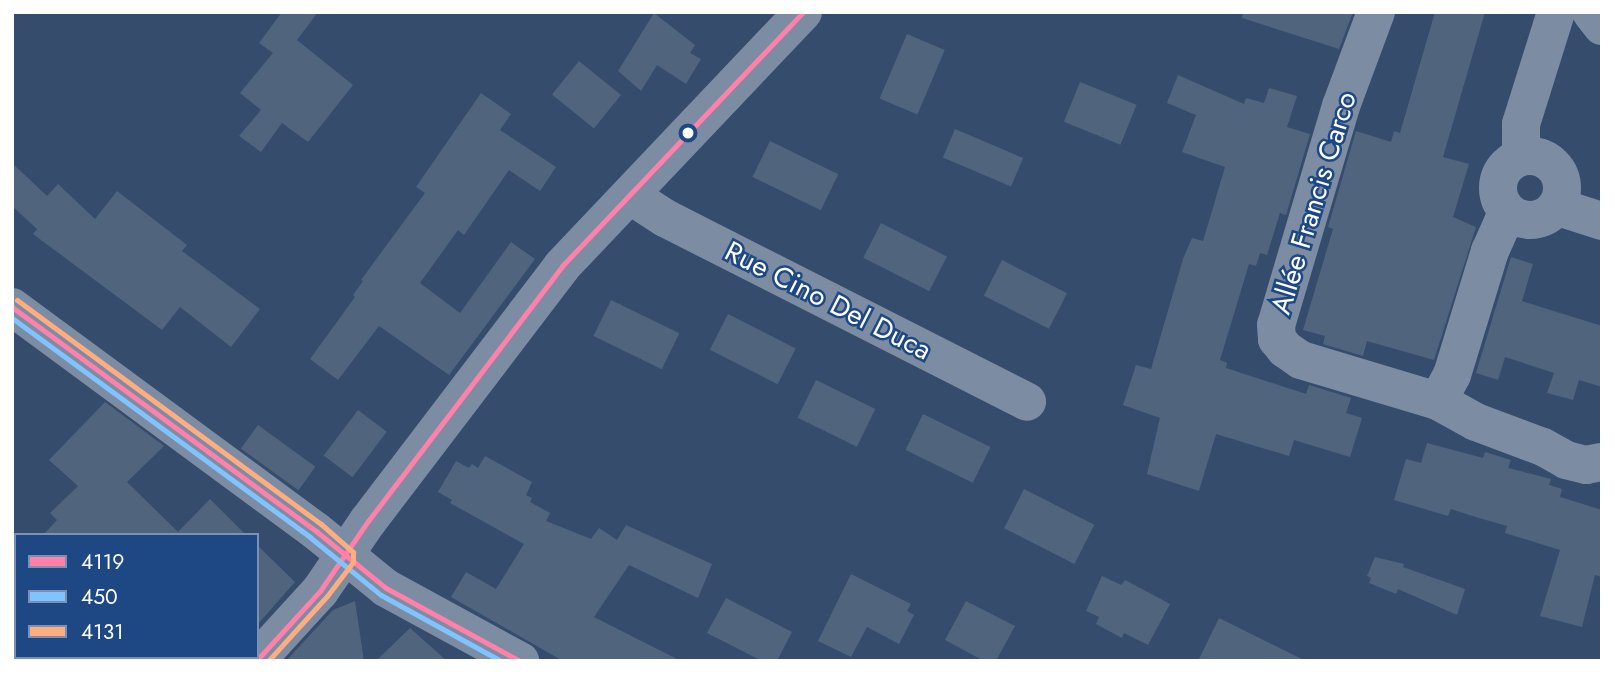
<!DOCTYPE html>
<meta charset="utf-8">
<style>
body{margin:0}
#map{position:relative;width:1614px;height:673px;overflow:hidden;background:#354c6d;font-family:Jost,sans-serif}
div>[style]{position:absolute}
.building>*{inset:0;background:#51647e;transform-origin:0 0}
.minor>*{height:38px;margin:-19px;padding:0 19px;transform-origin:19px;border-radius:19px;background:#7c8ca3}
.minor>.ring{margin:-19px;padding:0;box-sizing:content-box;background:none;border:38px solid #7c8ca3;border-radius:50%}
.bus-1>*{height:5px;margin:-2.5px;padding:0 2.5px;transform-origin:2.5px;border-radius:2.5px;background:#ff80a8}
.bus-2>*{height:5px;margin:-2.5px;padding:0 2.5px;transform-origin:2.5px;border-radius:2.5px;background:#80c3ff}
.bus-3>*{height:5px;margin:-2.5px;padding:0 2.5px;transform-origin:2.5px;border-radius:2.5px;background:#ffac80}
.dots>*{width:19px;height:19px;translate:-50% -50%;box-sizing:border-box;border:4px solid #1e4884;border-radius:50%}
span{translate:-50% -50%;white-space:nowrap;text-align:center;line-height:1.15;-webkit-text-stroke:5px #1e4884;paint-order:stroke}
.street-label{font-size:28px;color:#fff}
.frame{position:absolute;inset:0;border:14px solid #fff;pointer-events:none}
.legend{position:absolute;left:14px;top:533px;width:245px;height:126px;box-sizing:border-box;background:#1e4884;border:2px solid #7891b5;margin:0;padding:9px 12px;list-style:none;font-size:21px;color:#fff}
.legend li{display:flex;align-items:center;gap:14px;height:35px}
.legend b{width:35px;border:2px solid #7891b5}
</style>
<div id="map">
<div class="building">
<i style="clip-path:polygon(282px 12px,318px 12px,297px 40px,353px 85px,308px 142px,282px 123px,261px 152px,239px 136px,261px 110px,240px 93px,273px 53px,259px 43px)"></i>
<i style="clip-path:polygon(1243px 12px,1353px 12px,1339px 49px,1242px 18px)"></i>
<i style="clip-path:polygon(1435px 12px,1485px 12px,1443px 157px,1469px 164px,1453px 217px,1476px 227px,1434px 360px,1367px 341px,1363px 356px,1323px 344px,1325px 336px,1303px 330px,1333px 229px,1328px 227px,1356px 131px,1391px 142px,1394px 131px,1400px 133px)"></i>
<i style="clip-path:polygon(654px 13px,695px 45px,690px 53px,701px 59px,686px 84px,657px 65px,641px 91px,618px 71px)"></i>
<i style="left:907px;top:34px;width:41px;height:70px;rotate:23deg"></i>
<i style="left:579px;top:61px;width:54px;height:43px;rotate:39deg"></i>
<i style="clip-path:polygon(1178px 75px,1244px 104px,1246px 98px,1264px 103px,1269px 88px,1297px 96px,1287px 127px,1310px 134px,1286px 215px,1280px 213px,1267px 255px,1260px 253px,1256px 266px,1249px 264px,1220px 360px,1227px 363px,1226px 368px,1306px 394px,1309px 385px,1351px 398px,1346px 413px,1362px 418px,1350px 457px,1294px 440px,1289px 456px,1216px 434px,1199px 491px,1147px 474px,1160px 418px,1123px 405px,1136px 365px,1151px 369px,1183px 259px,1192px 238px,1203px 241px,1225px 167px,1182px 152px,1196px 115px,1167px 103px)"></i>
<i style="left:1080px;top:82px;width:61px;height:43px;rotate:22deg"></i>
<i style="clip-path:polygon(481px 93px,511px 114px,500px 130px,556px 167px,540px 191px,509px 170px,464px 235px,458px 230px,420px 283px,460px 313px,511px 242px,535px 259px,449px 375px,379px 326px,338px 380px,310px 359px,355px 297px,353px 295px,363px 281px,361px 280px,425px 193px,416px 187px)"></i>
<i style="left:955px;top:129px;width:74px;height:31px;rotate:23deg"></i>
<i style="left:770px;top:141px;width:76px;height:40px;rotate:26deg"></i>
<i style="clip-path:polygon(12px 163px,47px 196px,58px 184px,95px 219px,117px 191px,187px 245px,182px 251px,260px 309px,231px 347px,180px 307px,162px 330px,33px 234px,37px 229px,12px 206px)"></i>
<i style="left:881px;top:223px;width:74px;height:39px;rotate:27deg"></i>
<i style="clip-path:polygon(1511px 257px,1533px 264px,1522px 301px,1602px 326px,1602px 387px,1579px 380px,1573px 400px,1547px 393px,1554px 373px,1505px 357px,1498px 380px,1476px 373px)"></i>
<i style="left:1002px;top:260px;width:73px;height:40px;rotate:27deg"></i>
<i style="left:611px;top:300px;width:76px;height:40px;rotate:26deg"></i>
<i style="left:728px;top:314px;width:76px;height:40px;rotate:27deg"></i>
<i style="left:816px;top:380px;width:66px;height:42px;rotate:26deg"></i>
<i style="clip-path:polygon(105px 402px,164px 446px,127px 482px,178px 532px,210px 499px,246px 535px,43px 535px,57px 520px,50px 513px,78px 486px,49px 460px)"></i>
<i style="left:358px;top:410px;width:36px;height:57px;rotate:37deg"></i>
<i style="left:923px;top:414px;width:75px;height:40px;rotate:26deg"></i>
<i style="left:258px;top:425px;width:71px;height:29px;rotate:36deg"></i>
<i style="clip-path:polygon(1427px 443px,1483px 458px,1485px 452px,1511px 460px,1508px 468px,1551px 479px,1549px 485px,1562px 489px,1560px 497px,1602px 510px,1602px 577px,1595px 575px,1582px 627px,1540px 616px,1560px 550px,1505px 533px,1507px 526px,1479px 518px,1451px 509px,1448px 516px,1394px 500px,1406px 459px,1421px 463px)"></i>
<i style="clip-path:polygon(485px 456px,532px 482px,526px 495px,532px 498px,530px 502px,550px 513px,546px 521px,591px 539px,599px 528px,617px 540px,626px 525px,712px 564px,698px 598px,629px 565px,594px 617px,681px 661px,563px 661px,451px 597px,466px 572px,496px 589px,524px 544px,450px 503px,452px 500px,438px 492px,456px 461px,469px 468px,472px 464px,478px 468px)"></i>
<i style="left:1024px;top:489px;width:79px;height:44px;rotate:27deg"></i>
<i style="clip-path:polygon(257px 545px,295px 582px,257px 625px)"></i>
<i style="clip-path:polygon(1375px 557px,1404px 564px,1403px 567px,1465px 589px,1457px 615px,1398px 589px,1396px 594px,1369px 583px,1371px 578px,1367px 576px)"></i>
<i style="clip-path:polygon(851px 574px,911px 604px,907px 611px,914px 615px,899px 644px,867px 627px,851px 657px,818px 641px)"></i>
<i style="clip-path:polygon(1102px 576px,1121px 585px,1125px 580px,1170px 604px,1148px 645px,1124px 633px,1122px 638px,1096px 624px,1099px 617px,1086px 611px)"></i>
<i style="clip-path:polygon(726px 598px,792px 632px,777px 661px,762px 661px,707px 633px)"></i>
<i style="clip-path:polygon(355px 601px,364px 661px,286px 661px,333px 610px)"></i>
<i style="clip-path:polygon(966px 601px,1015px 626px,996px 661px,984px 661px,945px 640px)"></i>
<i style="clip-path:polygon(1219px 618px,1306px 661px,1198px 661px)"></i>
<i style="clip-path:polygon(410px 628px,447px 661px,376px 661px)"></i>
</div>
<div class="minor">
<i style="left:1376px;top:12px;width:100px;rotate:110.4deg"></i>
<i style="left:1341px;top:106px;width:228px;rotate:106.5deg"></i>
<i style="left:1276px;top:325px;width:14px;rotate:86deg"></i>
<i style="left:1277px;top:339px;width:13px;rotate:51deg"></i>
<i style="left:1285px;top:349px;width:19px;rotate:35deg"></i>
<i style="left:1301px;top:360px;width:143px;rotate:16.7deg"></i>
<i style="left:1438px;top:401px;width:43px;rotate:28.9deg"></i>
<i style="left:1476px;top:422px;width:72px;rotate:20.5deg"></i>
<i style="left:1543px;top:447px;width:26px;rotate:29deg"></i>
<i style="left:1566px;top:460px;width:21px;rotate:14deg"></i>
<i style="left:1586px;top:465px;width:16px;rotate:-11deg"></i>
<i style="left:1591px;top:12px;width:18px;rotate:52deg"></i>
<i class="ring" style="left:1498px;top:156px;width:26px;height:26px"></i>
<i style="left:1521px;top:156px;width:32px;rotate:-90deg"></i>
<i style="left:1521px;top:124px;width:117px;rotate:-72.6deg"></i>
<i style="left:631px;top:196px;width:40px;rotate:32.9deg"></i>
<i style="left:665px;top:218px;width:406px;rotate:26.9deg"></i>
<i style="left:1558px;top:207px;width:46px;rotate:17.7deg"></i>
<i style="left:12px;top:307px;width:378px;rotate:36.4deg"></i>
<i style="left:316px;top:531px;width:90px;rotate:39.2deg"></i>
<i style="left:386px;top:588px;width:153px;rotate:28.6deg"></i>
<i style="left:1438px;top:401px;width:30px;rotate:-62deg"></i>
<i style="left:1452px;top:375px;width:130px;rotate:-73deg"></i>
<i style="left:1490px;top:251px;width:32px;rotate:-66deg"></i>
<i style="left:1503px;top:222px;width:11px;rotate:-45deg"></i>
<i style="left:256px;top:661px;width:95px;rotate:-47.6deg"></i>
<i style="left:320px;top:591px;width:85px;rotate:-55.6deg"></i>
<i style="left:368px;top:521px;width:320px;rotate:-52.7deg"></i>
<i style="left:562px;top:266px;width:350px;rotate:-46.5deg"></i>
</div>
<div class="bus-1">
<i style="left:12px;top:307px;width:378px;rotate:36.4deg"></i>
<i style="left:316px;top:531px;width:90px;rotate:39.2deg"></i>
<i style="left:386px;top:588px;width:153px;rotate:28.6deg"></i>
<i style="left:256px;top:661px;width:95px;rotate:-47.6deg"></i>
<i style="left:320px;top:591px;width:85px;rotate:-55.6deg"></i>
<i style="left:368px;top:521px;width:320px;rotate:-52.7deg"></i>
<i style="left:562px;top:266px;width:350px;rotate:-46.5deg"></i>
</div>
<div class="bus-2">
<i style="left:12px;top:318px;width:371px;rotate:36.3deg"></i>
<i style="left:311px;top:538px;width:90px;rotate:39.2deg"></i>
<i style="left:381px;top:595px;width:137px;rotate:28.8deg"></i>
</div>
<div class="bus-3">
<i style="left:17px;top:300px;width:378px;rotate:36.4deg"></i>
<i style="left:321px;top:524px;width:43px;rotate:41.2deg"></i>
<i style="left:353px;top:552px;width:10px;rotate:90deg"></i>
<i style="left:353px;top:562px;width:43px;rotate:127.4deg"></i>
<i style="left:327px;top:596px;width:88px;rotate:132.2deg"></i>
</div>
<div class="dots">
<i style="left:688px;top:133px;background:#fff"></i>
</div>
<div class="street-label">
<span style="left:1314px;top:203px;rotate:-73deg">Allée Francis Carco</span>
<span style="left:828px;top:301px;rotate:27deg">Rue Cino Del Duca</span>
</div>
<div class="frame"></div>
<ul class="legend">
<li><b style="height:9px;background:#ff80a8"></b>4119</li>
<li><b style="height:9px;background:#80c3ff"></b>450</li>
<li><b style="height:9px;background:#ffac80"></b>4131</li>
</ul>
</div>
